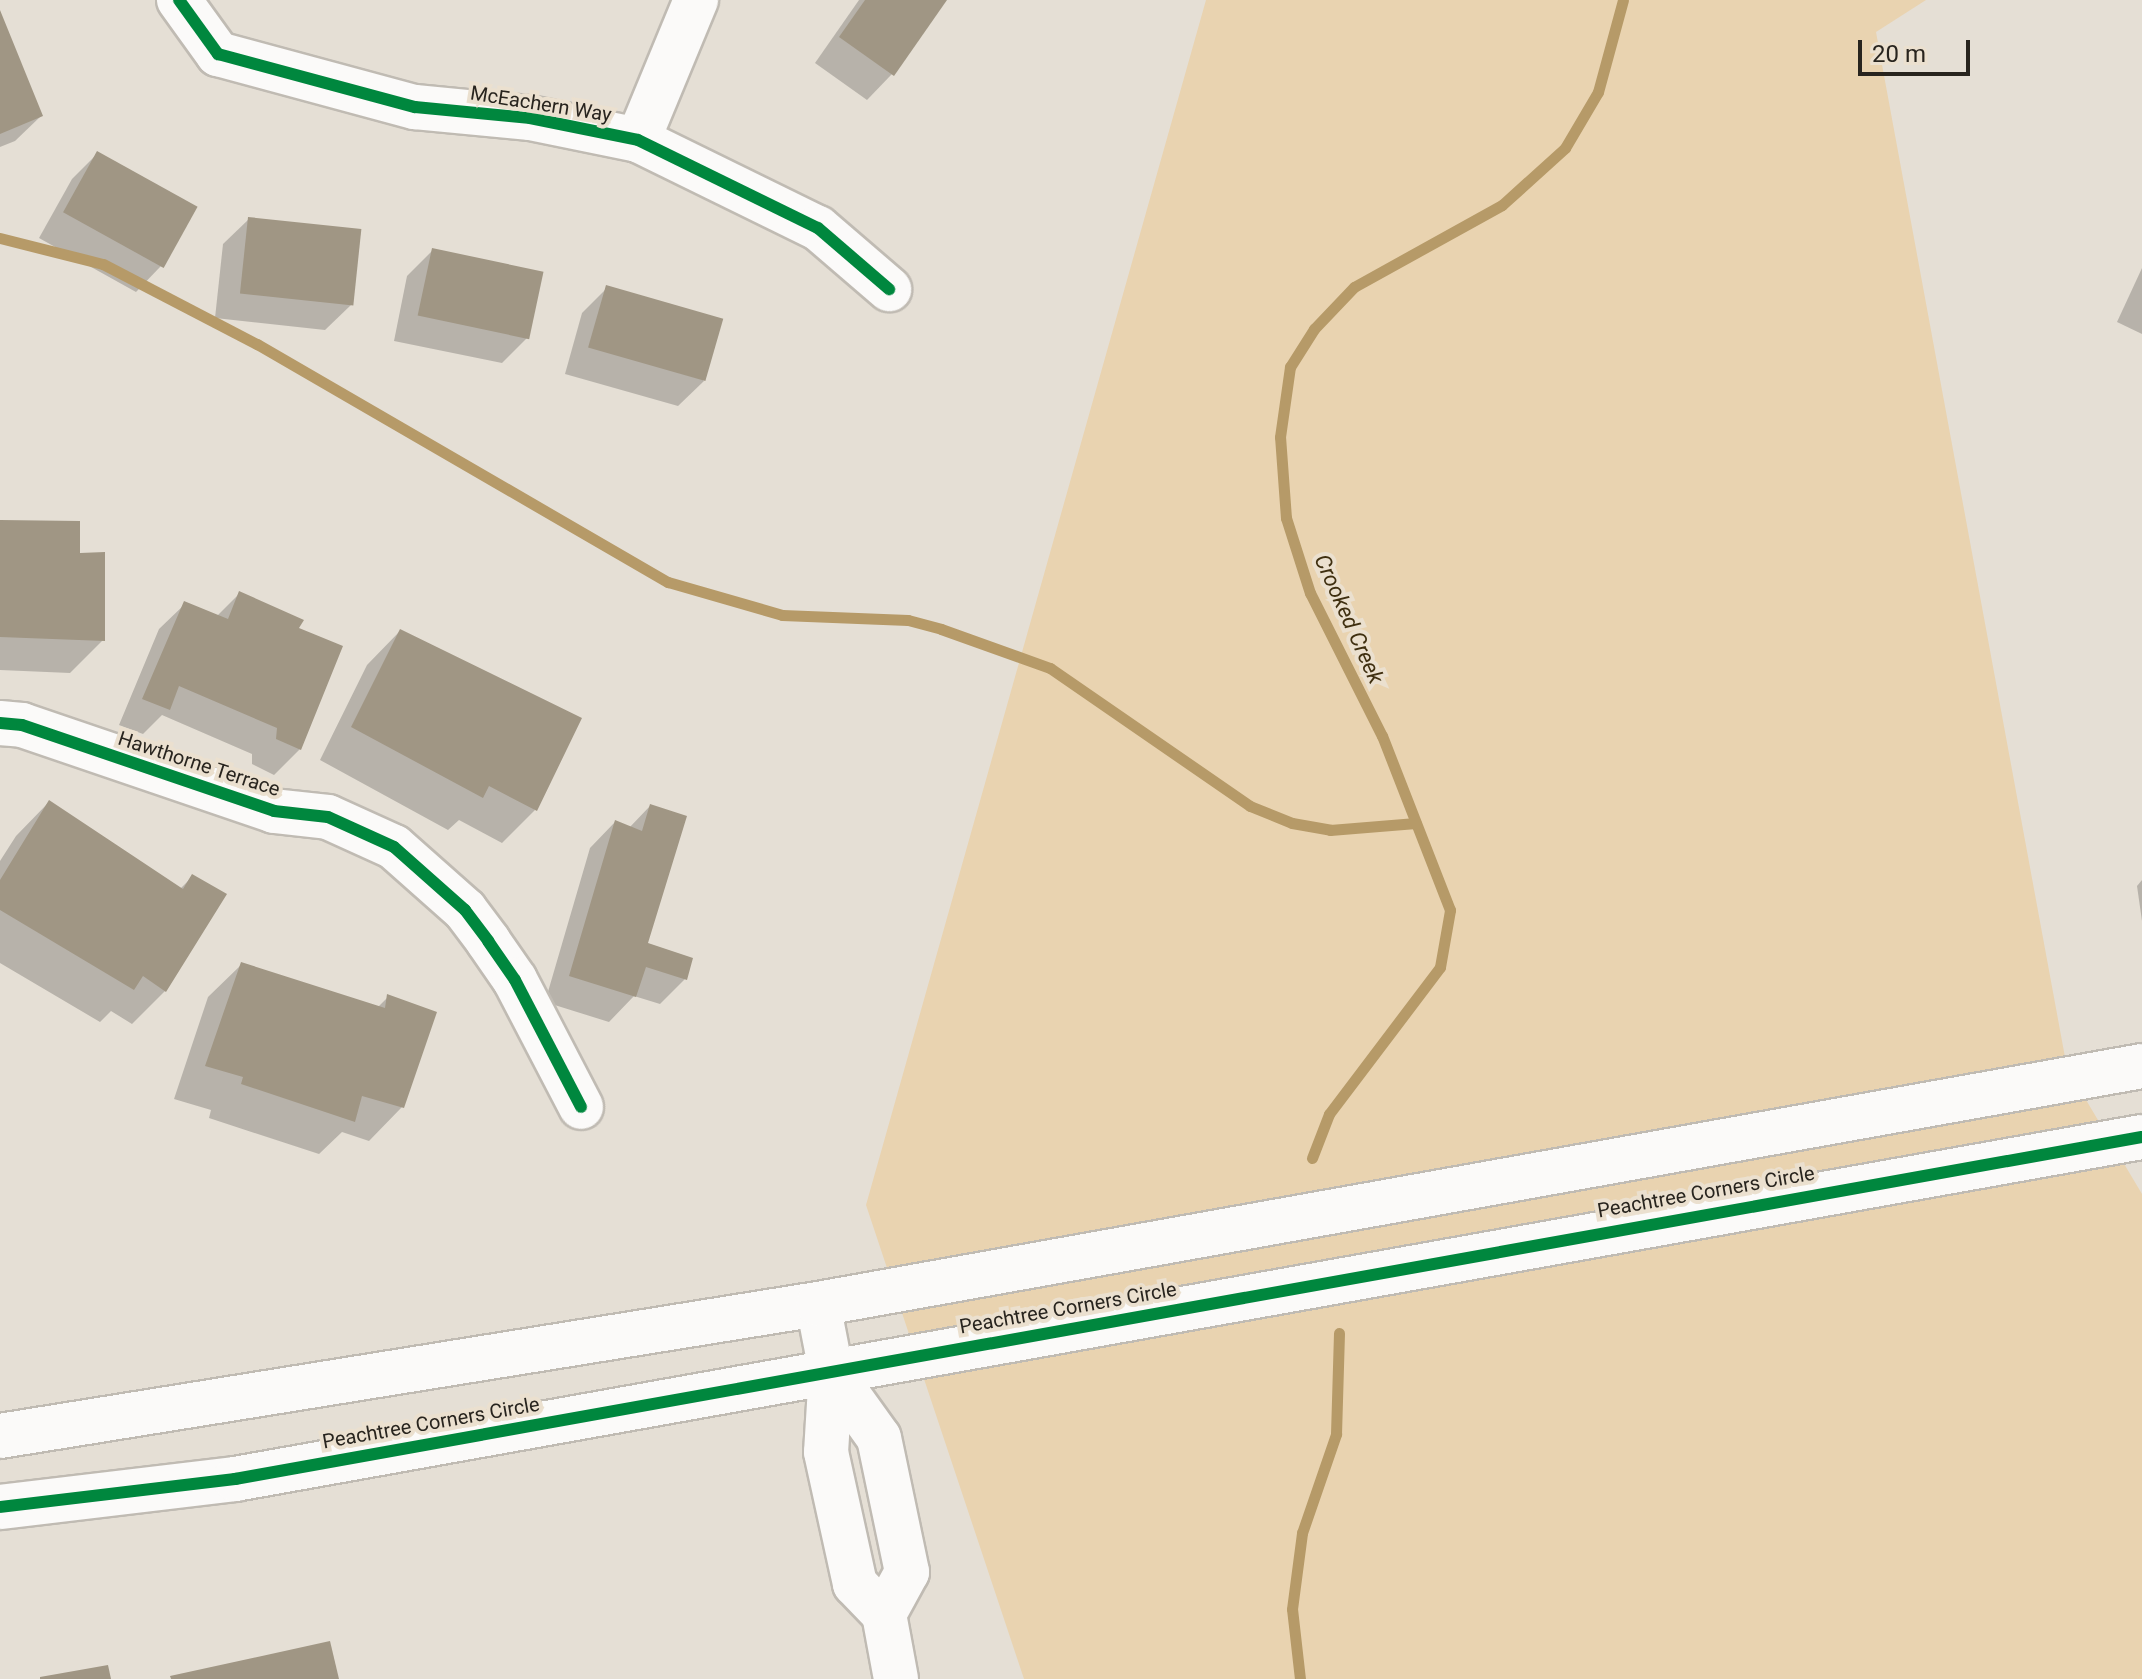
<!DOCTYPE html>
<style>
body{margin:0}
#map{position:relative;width:2142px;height:1679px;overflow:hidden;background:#e5dfd5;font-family:Roboto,sans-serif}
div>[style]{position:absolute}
.green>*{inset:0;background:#e9d3b0}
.shadow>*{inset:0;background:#0003}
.stream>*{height:11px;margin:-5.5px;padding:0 5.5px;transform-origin:5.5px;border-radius:5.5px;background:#b69a68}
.building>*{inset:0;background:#a09684;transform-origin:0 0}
.roads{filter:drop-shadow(2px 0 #c0bbb3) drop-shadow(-2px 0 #c0bbb3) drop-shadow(0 2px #c0bbb3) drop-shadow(0 -2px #c0bbb3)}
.minor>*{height:44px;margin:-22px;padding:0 22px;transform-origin:22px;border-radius:22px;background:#fbfaf9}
.tertiary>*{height:44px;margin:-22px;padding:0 22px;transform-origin:22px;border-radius:22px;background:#fbfaf9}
.cycleway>*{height:12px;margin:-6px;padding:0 6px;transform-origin:6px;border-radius:6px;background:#00873e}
span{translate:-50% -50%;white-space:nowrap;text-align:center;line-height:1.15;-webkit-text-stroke:8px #ebe0cf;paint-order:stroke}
.street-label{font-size:20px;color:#28241e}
.water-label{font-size:22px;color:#3f2f10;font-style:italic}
.scale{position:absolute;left:1858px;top:40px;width:112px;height:36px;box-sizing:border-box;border:4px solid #28241e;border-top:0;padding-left:10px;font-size:24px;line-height:28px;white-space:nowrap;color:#28241e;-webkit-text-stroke:6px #ebe0cf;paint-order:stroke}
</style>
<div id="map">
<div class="green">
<i style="clip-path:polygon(1206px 0,1926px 0,1876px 32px,2067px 1068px,2142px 1194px,2142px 1679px,1024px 1679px,866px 1205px)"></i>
</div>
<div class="shadow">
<i style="clip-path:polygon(859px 0,945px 0,892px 74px,867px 100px,815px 63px)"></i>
<i style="clip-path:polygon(0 15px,41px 116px,15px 141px,0 147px)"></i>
<i style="clip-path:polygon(97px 154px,161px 266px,136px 292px,39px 238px,72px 179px)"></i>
<i style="clip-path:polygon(249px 219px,351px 305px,325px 330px,215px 318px,223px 244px)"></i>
<i style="clip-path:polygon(432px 251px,527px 338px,502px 363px,394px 341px,407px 276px)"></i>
<i style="clip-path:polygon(2142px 268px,2142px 334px,2117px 322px)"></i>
<i style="clip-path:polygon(607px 288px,704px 381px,678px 406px,565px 374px,582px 313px)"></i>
<i style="clip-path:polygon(0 522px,103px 640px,70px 673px,0 670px)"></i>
<i style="clip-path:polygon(239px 594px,300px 749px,274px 775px,252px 764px,252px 754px,162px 715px,143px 734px,119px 725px,159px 629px,185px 604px,216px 617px)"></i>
<i style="clip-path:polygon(400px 631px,535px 810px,502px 843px,459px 820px,448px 830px,320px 760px,367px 665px)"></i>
<i style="clip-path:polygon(49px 802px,180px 889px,192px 877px,165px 991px,132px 1024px,111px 1011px,100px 1022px,0 963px,0 861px,16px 836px)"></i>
<i style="clip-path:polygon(650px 806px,646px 945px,685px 979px,660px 1004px,634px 996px,609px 1022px,545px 1002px,590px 848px,615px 822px,629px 828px)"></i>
<i style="clip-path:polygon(2142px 880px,2142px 921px,2137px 886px)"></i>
<i style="clip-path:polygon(242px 964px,377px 1008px,388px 997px,402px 1107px,369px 1141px,342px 1132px,319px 1154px,209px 1118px,211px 1110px,174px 1099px,208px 997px)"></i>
</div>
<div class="stream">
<i style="left:0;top:238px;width:106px;rotate:14.2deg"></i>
<i style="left:103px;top:264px;width:174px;rotate:27.5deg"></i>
<i style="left:257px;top:344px;width:475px;rotate:30.1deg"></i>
<i style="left:668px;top:582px;width:119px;rotate:16.1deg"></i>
<i style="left:782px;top:615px;width:126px;rotate:2.3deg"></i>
<i style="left:908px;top:620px;width:34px;rotate:15deg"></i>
<i style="left:941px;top:629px;width:116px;rotate:19.7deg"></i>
<i style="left:1050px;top:668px;width:243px;rotate:34.6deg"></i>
<i style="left:1250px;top:806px;width:45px;rotate:22deg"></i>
<i style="left:1292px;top:823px;width:39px;rotate:10deg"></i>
<i style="left:1330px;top:830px;width:86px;rotate:-4.7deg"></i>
<i style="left:1312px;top:1158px;width:47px;rotate:-68.9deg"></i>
<i style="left:1329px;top:1114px;width:184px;rotate:-52.9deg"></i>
<i style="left:1440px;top:967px;width:58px;rotate:-80deg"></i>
<i style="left:1450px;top:910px;width:187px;rotate:-111.3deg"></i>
<i style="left:1382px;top:736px;width:160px;rotate:-116.7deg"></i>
<i style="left:1310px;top:593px;width:79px;rotate:-107.7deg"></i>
<i style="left:1286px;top:518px;width:81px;rotate:-94.2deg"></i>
<i style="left:1280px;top:437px;width:71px;rotate:-81.9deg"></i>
<i style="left:1290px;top:367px;width:45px;rotate:-57.7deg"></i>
<i style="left:1314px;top:329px;width:58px;rotate:-46.4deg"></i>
<i style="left:1354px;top:287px;width:169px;rotate:-29deg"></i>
<i style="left:1502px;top:205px;width:85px;rotate:-42.1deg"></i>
<i style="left:1565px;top:148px;width:65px;rotate:-59.5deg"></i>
<i style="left:1598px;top:92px;width:95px;rotate:-74.8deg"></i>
<i style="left:1300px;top:1679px;width:70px;rotate:-96.5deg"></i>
<i style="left:1292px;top:1609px;width:77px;rotate:-82.5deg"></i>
<i style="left:1302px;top:1533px;width:105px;rotate:-71deg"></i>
<i style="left:1336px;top:1434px;width:101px;rotate:-88.3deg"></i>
</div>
<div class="building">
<i style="clip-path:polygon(865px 0,947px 0,894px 76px,839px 37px)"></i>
<i style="clip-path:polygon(0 10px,43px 116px,0 134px)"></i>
<i style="left:97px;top:151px;width:115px;height:70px;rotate:29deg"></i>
<i style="left:248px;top:217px;width:114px;height:77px;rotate:6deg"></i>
<i style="left:432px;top:248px;width:114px;height:69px;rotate:12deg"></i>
<i style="left:606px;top:285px;width:122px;height:65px;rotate:16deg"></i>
<i style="clip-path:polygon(0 520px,80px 521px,80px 553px,105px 552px,105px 641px,0 637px)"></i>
<i style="clip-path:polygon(239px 591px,304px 620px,299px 628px,343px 646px,301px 750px,276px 739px,277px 728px,179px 686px,170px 710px,142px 699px,184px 601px,228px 619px)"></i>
<i style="clip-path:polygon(400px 629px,582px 718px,537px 811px,489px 786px,483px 798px,351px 727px)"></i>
<i style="clip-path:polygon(49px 800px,183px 889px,192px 874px,227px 894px,166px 992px,143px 976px,134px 990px,0 910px,0 880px)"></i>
<i style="clip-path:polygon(650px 804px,687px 816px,648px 943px,693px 958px,687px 980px,646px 967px,636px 997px,569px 976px,615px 820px,642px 831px)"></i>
<i style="clip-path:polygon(241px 962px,385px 1008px,387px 994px,437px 1012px,404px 1108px,362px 1096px,355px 1122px,241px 1084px,243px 1077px,205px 1066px)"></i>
<i style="clip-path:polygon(330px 1641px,339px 1679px,171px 1679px,170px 1676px)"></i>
<i style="clip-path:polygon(108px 1665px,111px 1679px,40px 1679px,40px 1677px)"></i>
</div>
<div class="roads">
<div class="minor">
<i style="left:179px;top:0;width:67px;rotate:54.2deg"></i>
<i style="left:218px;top:54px;width:204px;rotate:15.1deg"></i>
<i style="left:415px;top:107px;width:116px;rotate:5.5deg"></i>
<i style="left:530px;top:118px;width:110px;rotate:11.5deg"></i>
<i style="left:638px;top:140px;width:200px;rotate:26.1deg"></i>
<i style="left:818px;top:228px;width:94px;rotate:40.7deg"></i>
<i style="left:638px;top:140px;width:152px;rotate:-67.5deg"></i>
<i style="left:0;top:723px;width:22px;rotate:5deg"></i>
<i style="left:22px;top:725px;width:266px;rotate:18.8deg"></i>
<i style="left:274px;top:811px;width:54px;rotate:6.3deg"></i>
<i style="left:328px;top:817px;width:72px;rotate:24.4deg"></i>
<i style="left:394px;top:847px;width:95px;rotate:41.6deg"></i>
<i style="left:465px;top:910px;width:39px;rotate:53deg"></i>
<i style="left:488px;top:941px;width:47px;rotate:55.3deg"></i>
<i style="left:515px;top:980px;width:143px;rotate:62.5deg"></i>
<i style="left:818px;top:1304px;width:68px;rotate:79deg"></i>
<i style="left:831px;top:1371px;width:81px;rotate:93.5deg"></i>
<i style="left:826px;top:1452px;width:135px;rotate:77.6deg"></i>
<i style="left:855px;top:1584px;width:42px;rotate:46deg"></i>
<i style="left:884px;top:1614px;width:66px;rotate:79.5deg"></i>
<i style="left:831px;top:1371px;width:82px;rotate:54.4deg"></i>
<i style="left:879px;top:1438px;width:137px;rotate:78.2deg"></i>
<i style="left:907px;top:1572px;width:48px;rotate:118.7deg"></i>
</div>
<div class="tertiary">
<i style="left:0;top:1436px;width:829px;rotate:-9.17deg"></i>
<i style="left:818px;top:1304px;width:1345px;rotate:-10.19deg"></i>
<i style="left:0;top:1507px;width:237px;rotate:-6.8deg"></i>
<i style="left:235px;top:1479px;width:1937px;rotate:-10.17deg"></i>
</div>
</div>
<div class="cycleway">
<i style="left:179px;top:0;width:67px;rotate:54.2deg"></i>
<i style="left:218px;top:54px;width:204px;rotate:15.1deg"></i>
<i style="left:415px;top:107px;width:116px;rotate:5.5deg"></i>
<i style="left:530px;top:118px;width:110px;rotate:11.5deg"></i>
<i style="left:638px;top:140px;width:200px;rotate:26.1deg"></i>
<i style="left:818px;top:228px;width:94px;rotate:40.7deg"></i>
<i style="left:0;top:723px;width:22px;rotate:5deg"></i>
<i style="left:22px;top:725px;width:266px;rotate:18.8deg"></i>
<i style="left:274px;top:811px;width:54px;rotate:6.3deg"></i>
<i style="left:328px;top:817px;width:72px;rotate:24.4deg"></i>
<i style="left:394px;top:847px;width:95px;rotate:41.6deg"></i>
<i style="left:465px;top:910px;width:39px;rotate:53deg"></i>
<i style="left:488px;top:941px;width:47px;rotate:55.3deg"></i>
<i style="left:515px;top:980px;width:143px;rotate:62.5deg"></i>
<i style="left:0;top:1507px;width:237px;rotate:-6.8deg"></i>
<i style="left:235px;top:1479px;width:1937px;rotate:-10.17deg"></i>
</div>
<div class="street-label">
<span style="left:541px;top:104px;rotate:9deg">McEachern Way</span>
<span style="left:199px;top:764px;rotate:18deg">Hawthorne Terrace</span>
<span style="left:1706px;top:1192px;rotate:-10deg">Peachtree Corners Circle</span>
<span style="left:1068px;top:1308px;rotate:-10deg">Peachtree Corners Circle</span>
<span style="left:431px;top:1423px;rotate:-10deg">Peachtree Corners Circle</span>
</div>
<div class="water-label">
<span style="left:1349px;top:619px;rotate:66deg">Crooked Creek</span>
</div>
<div class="scale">20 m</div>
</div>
